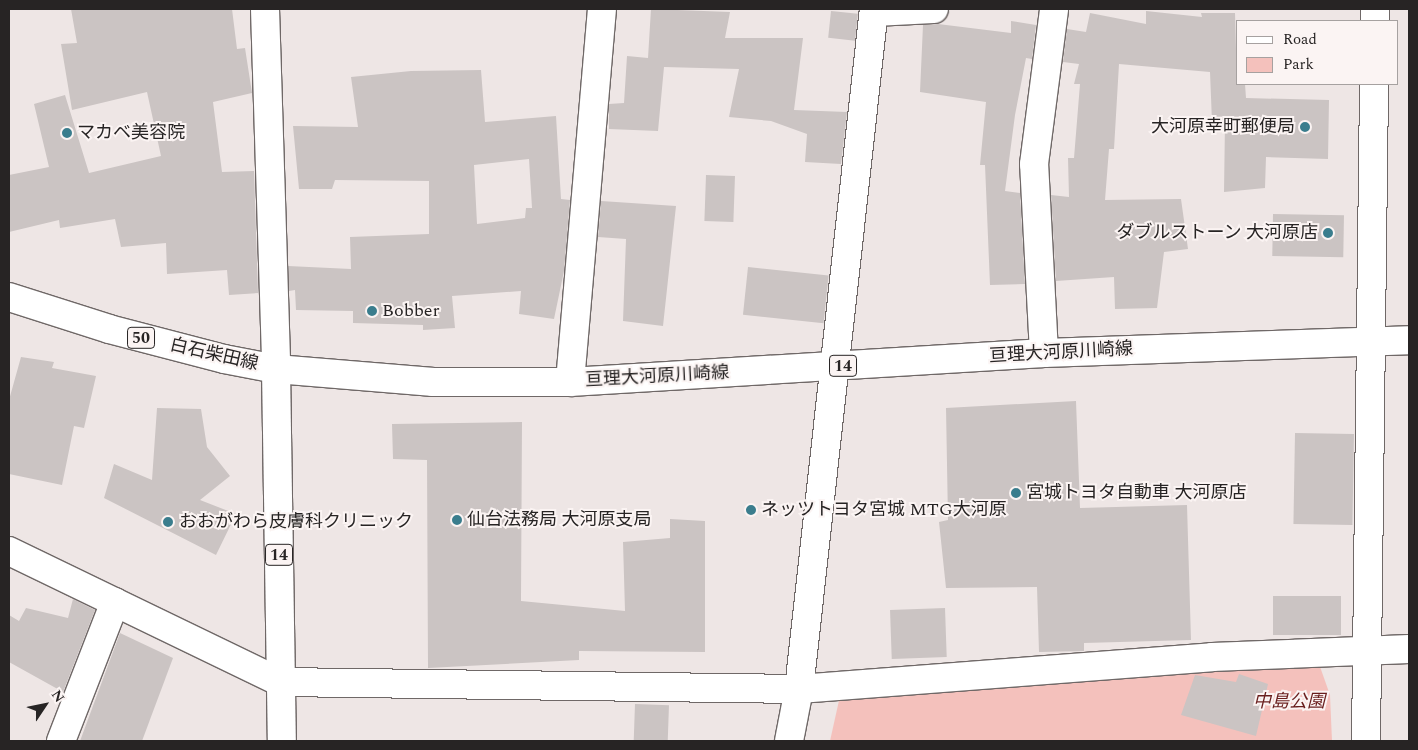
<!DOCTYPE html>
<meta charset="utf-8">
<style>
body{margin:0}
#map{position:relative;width:1418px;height:750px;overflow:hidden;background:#eee6e5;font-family:Spectral,"Noto Sans JP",serif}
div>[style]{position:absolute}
.green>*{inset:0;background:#f4c1bc}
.building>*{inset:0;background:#cbc4c3;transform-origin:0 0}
.roads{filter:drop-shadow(1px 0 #6f6867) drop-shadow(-1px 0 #6f6867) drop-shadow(0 1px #6f6867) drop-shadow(0 -1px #6f6867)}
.minor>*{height:28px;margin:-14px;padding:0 14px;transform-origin:14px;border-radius:14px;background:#fff}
.major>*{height:28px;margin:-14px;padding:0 14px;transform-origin:14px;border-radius:14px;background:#fff}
.dots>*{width:14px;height:14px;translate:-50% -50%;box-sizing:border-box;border:2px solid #fbf4f3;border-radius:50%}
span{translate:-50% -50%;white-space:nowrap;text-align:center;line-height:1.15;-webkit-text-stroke:4px #fbf4f3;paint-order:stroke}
.shield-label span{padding:1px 4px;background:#fbf4f3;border:1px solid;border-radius:4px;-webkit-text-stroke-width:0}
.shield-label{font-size:16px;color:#272424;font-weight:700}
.poi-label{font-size:18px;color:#272424}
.right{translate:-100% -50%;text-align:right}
.left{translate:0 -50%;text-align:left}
.street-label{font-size:18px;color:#272424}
.park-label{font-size:18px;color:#691e1d;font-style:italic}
.frame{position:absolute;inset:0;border:10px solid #272424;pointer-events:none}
.legend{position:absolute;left:1236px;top:20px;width:162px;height:65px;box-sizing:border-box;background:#fbf4f3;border:1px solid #a6a1a0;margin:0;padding:6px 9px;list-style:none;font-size:15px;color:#272424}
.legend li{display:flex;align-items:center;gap:10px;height:25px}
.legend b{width:25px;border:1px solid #a6a1a0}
.north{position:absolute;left:20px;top:680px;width:50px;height:50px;-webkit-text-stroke:4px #fbf4f3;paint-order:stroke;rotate:56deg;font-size:14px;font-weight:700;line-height:20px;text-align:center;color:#272424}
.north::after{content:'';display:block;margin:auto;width:18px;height:22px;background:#272424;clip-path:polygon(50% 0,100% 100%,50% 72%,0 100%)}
</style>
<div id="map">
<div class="green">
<i style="clip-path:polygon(1318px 661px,1330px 695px,1332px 741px,830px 741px,840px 696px)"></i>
</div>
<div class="building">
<i style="clip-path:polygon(71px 9px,232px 9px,237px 49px,245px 48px,252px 93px,213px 102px,222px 172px,254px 171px,258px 293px,229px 295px,227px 270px,167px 274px,166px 243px,121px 247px,115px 219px,60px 228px,59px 220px,9px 232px,9px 175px,49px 167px,34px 104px,65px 95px,89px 173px,161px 156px,147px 92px,72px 110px,61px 44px,77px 43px)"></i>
<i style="clip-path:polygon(651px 9px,730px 12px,725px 38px,803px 38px,794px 110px,847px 112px,841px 164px,805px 162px,807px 134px,771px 121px,729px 117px,739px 69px,664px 67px,658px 131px,609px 129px,609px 104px,624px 103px,627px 56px,648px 58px)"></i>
<i style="left:831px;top:11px;width:27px;height:27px;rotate:6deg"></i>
<i style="clip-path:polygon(1146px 11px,1202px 17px,1201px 13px,1235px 13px,1237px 84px,1245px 84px,1246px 98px,1329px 100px,1328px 159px,1266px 157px,1265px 188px,1224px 192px,1225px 122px,1212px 122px,1210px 72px,1119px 64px,1114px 149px,1109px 149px,1105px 200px,1181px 199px,1188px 249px,1164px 252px,1157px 308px,1115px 309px,1114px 277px,1056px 281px,1051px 195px,1069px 197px,1068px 158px,1074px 158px,1080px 84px,1074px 84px,1079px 64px,1063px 62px,1067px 29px,1086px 32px,1090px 13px,1146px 24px)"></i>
<i style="clip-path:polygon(1011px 21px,1036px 25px,1032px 59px,1026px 58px,1015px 115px,1005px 191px,1020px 193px,1025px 284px,990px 285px,985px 165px,980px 165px,986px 102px,920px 92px,923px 25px,938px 24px,1011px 33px)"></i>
<i style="clip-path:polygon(evenodd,481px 70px,485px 122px,556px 116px,561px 199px,570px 200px,564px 271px,554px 319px,519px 314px,521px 291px,452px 296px,455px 328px,423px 330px,423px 325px,353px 323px,353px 311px,296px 310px,295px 290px,289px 291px,288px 266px,351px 269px,350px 237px,429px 234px,429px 181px,335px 180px,332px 189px,299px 189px,293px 126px,358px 127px,351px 77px,411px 71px,481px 70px,529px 159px,532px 208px,526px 208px,525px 218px,477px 224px,474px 165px,529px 159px)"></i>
<i style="left:706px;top:175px;width:29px;height:46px;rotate:2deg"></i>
<i style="clip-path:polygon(601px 201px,676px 206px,663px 326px,623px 321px,626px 239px,598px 237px)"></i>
<i style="left:1273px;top:214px;width:71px;height:42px;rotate:1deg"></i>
<i style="left:748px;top:267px;width:81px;height:48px;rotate:6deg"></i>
<i style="clip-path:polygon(21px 357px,54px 362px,52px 368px,96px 376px,84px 428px,74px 426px,62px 485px,9px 474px,9px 400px)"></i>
<i style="clip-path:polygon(1076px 401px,1080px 508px,1187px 505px,1191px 640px,1084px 643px,1084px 651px,1039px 652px,1037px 587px,946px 588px,939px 522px,948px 520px,946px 408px)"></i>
<i style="clip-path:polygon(157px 408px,201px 409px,207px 447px,230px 476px,200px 500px,236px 514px,216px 555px,104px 498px,114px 464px,152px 480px)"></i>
<i style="clip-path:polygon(522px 422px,521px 601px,625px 611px,623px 542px,670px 538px,670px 519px,705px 521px,705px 652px,579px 651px,579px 660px,428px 668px,427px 460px,393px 459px,392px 424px)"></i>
<i style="left:1354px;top:434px;width:91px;height:59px;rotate:91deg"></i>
<i style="left:1341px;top:596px;width:39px;height:68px;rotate:90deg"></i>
<i style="clip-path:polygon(73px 599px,95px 610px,63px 692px,9px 662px,9px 615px,19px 621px,26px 608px,68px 618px)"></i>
<i style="left:945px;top:608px;width:49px;height:55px;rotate:88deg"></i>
<i style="clip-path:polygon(120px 633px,173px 658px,142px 741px,80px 741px)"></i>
<i style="clip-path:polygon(1239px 674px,1268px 684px,1256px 736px,1181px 715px,1195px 675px,1236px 682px)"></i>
<i style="left:635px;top:704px;width:34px;height:37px;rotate:2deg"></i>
</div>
<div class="roads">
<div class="minor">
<i style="left:265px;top:9px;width:360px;rotate:88.2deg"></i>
<i style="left:874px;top:12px;width:60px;rotate:-2.9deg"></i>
<i style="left:1375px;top:21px;width:12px;rotate:-90deg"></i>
<i style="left:1044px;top:353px;width:189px;rotate:-93deg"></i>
<i style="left:1034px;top:164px;width:156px;rotate:-82.6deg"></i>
<i style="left:570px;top:382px;width:374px;rotate:-85.1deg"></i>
<i style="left:9px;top:551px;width:301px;rotate:25.8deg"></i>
<i style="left:280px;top:682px;width:519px;rotate:0.77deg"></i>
<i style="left:799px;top:689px;width:414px;rotate:-4.4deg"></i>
<i style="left:1212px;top:657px;width:197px;rotate:-2.3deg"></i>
<i style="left:61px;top:741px;width:149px;rotate:-68.8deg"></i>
<i style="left:789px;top:741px;width:53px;rotate:-79.1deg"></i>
<i style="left:799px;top:689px;width:684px;rotate:-83.71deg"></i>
<i style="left:1366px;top:741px;width:657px;rotate:-89.3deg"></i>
</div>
<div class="major">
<i style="left:9px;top:297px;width:105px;rotate:17.7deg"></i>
<i style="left:109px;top:329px;width:119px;rotate:14.6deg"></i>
<i style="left:224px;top:359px;width:53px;rotate:10.9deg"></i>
<i style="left:276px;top:369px;width:158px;rotate:4.7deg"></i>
<i style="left:433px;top:382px;width:137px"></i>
<i style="left:570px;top:382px;width:475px;rotate:-3.5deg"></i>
<i style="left:1044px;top:353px;width:365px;rotate:-2deg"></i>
<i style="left:276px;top:369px;width:372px;rotate:89.1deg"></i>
</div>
</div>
<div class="dots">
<i style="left:1305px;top:127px;background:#3a7d8d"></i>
<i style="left:67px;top:133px;background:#3a7d8d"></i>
<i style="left:1328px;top:233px;background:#3a7d8d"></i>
<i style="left:372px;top:311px;background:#3a7d8d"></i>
<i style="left:1016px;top:493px;background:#3a7d8d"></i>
<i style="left:751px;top:510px;background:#3a7d8d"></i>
<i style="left:457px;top:520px;background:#3a7d8d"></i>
<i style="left:168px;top:522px;background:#3a7d8d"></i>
</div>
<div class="shield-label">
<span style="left:141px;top:338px">50</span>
<span style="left:843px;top:366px">14</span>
<span style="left:279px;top:555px">14</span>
</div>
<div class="poi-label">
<span class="right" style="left:1295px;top:127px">大河原幸町郵便局</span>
<span class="left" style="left:77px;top:133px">マカベ美容院</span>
<span class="right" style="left:1318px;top:233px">ダブルストーン 大河原店</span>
<span class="left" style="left:382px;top:311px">Bobber</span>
<span class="left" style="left:1026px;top:493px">宮城トヨタ自動車 大河原店</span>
<span class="left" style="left:761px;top:510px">ネッツトヨタ宮城 MTG大河原</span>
<span class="left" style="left:467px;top:520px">仙台法務局 大河原支局</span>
<span class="left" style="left:179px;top:522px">おおがわら皮膚科クリニック</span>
</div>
<div class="street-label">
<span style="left:1061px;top:353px;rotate:-3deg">亘理大河原川崎線</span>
<span style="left:214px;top:355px;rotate:13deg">白石柴田線</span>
<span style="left:657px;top:377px;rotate:-3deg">亘理大河原川崎線</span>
</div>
<div class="park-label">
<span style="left:1289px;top:702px">中島公園</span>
</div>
<div class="frame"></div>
<ul class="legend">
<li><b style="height:6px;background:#fff"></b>Road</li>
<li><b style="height:14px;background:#f4c1bc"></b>Park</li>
</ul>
<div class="north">N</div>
</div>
